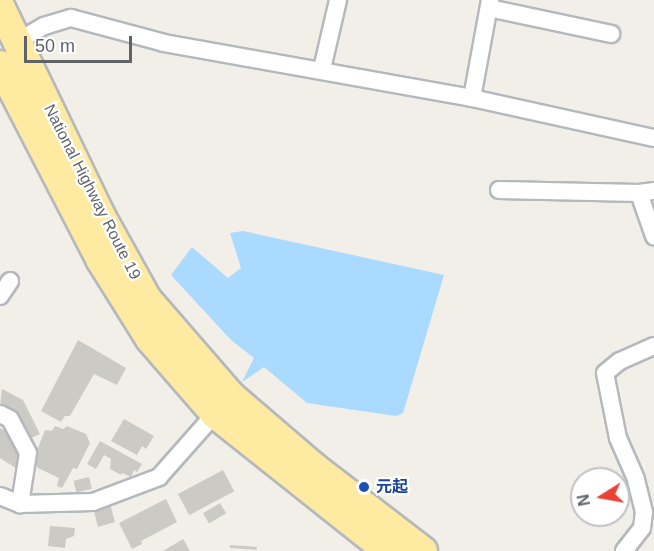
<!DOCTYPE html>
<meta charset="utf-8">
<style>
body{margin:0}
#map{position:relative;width:654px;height:551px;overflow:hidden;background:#f1efe8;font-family:Helvetica,"Noto Sans JP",sans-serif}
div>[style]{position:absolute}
.water>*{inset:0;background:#aadaff}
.building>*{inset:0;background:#cccac5;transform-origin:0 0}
.roads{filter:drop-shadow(2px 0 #b5b8bc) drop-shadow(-2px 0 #b5b8bc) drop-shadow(0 2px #b5b8bc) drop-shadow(0 -2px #b5b8bc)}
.minor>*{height:16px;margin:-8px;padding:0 8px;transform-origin:8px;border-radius:8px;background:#fff}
.trunk>*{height:28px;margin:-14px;padding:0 14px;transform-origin:14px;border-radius:14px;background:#feeaa1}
.dots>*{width:16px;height:16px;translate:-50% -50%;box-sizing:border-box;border:3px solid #fff;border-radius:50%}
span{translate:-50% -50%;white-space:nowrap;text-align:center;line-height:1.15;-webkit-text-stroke:4.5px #fff;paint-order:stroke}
.street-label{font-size:16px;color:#5f6368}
.transit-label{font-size:16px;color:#164399;font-weight:700}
.left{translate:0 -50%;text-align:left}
.north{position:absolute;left:570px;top:467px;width:60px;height:60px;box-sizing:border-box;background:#fff;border:2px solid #bfc1c3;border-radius:50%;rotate:259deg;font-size:16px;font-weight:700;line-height:24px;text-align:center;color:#5f6368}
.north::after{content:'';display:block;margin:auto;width:21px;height:27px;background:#ea4335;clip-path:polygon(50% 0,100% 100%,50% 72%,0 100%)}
.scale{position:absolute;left:24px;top:36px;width:108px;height:27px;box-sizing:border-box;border:3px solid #5f6368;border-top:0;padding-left:8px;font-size:18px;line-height:21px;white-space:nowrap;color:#5f6368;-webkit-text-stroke:4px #fff;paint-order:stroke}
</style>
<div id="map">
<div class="water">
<i style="clip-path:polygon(243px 231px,444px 275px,403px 413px,396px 416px,307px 403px,264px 367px,242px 382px,254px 358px,231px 340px,171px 275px,192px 247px,228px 278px,241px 268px,230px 233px)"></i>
</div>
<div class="building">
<i style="clip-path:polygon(78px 340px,126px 368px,117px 385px,94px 374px,70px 416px,65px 416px,61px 422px,41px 411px)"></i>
<i style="clip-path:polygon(2px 389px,23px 400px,40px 434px,31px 438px,33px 442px,29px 444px,0 407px)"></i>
<i style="clip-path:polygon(124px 419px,154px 436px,146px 449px,142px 446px,137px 455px,111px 441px)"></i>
<i style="clip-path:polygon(55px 426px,63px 429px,67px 426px,86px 434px,90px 443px,77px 469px,73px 468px,62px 488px,57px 486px,59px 478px,38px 468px,33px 461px,45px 430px,52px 431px)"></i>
<i style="clip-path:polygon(0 428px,9px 433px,21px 450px,16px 468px,0 458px)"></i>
<i style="clip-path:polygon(100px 441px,142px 464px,137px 472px,134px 470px,131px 477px,122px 473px,121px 475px,110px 469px,111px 459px,104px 455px,96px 469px,87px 464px)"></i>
<i style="left:223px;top:470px;width:24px;height:51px;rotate:62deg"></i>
<i style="left:89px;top:477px;width:12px;height:16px;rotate:76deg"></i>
<i style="clip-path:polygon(166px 499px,177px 522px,141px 541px,142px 544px,132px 549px,119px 523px)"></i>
<i style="left:220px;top:503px;width:12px;height:20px;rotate:59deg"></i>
<i style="clip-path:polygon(110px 504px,115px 522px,98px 527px,94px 511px)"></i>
<i style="clip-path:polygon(50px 526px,75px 528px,74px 536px,66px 539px,65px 548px,48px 546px)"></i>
<i style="clip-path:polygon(183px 539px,190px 551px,163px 551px)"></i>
<i style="left:230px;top:545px;width:27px;height:3px;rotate:4deg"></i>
</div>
<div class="roads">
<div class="minor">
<i style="left:489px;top:8px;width:125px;rotate:12deg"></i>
<i style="left:18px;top:41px;width:30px;rotate:-30deg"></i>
<i style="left:44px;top:26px;width:28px;rotate:-17deg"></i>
<i style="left:71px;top:18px;width:96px;rotate:15deg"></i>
<i style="left:164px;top:43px;width:313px;rotate:10.1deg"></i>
<i style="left:472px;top:98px;width:186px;rotate:12.4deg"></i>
<i style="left:322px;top:69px;width:71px;rotate:-76.9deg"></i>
<i style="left:472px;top:98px;width:100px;rotate:-79.6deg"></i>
<i style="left:499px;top:190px;width:140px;rotate:1.2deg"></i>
<i style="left:639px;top:193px;width:15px;rotate:-8deg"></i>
<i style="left:639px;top:193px;width:46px;rotate:70.8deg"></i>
<i style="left:0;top:296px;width:18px;rotate:-56deg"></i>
<i style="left:0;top:414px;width:11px;rotate:27deg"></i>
<i style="left:10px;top:419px;width:38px;rotate:62deg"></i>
<i style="left:28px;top:453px;width:52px;rotate:98.9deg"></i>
<i style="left:0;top:496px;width:22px;rotate:22deg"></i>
<i style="left:20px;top:504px;width:73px;rotate:-1.6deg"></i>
<i style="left:93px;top:502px;width:71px;rotate:-20.7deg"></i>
<i style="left:159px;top:477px;width:92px;rotate:-48.5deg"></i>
<i style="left:624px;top:551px;width:29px;rotate:-52deg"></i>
<i style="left:642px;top:528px;width:16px;rotate:-83deg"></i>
<i style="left:644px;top:512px;width:34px;rotate:-104deg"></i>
<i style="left:636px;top:479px;width:45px;rotate:-113.7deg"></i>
<i style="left:618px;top:438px;width:66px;rotate:-101.3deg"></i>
<i style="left:605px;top:373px;width:19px;rotate:-39deg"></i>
<i style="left:620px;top:361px;width:37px;rotate:-24deg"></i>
</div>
<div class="trunk">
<i style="left:0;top:6px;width:233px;rotate:64.3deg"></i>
<i style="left:101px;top:216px;width:95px;rotate:61deg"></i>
<i style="left:147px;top:299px;width:128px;rotate:49.1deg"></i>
<i style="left:231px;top:396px;width:111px;rotate:40.6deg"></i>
<i style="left:315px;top:468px;width:136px;rotate:37.5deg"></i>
<i style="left:0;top:65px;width:218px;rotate:62.7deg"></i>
<i style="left:100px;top:259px;width:94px;rotate:58deg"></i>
<i style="left:150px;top:339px;width:99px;rotate:49.1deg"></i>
<i style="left:215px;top:414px;width:220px;rotate:38.5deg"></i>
</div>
</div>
<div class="dots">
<i style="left:364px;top:487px;background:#1a4fb4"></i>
</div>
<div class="street-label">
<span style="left:92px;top:192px;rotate:63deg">National Highway Route 19</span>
</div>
<div class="transit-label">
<span class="left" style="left:376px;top:487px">元起</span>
</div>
<div class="north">N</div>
<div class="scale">50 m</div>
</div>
